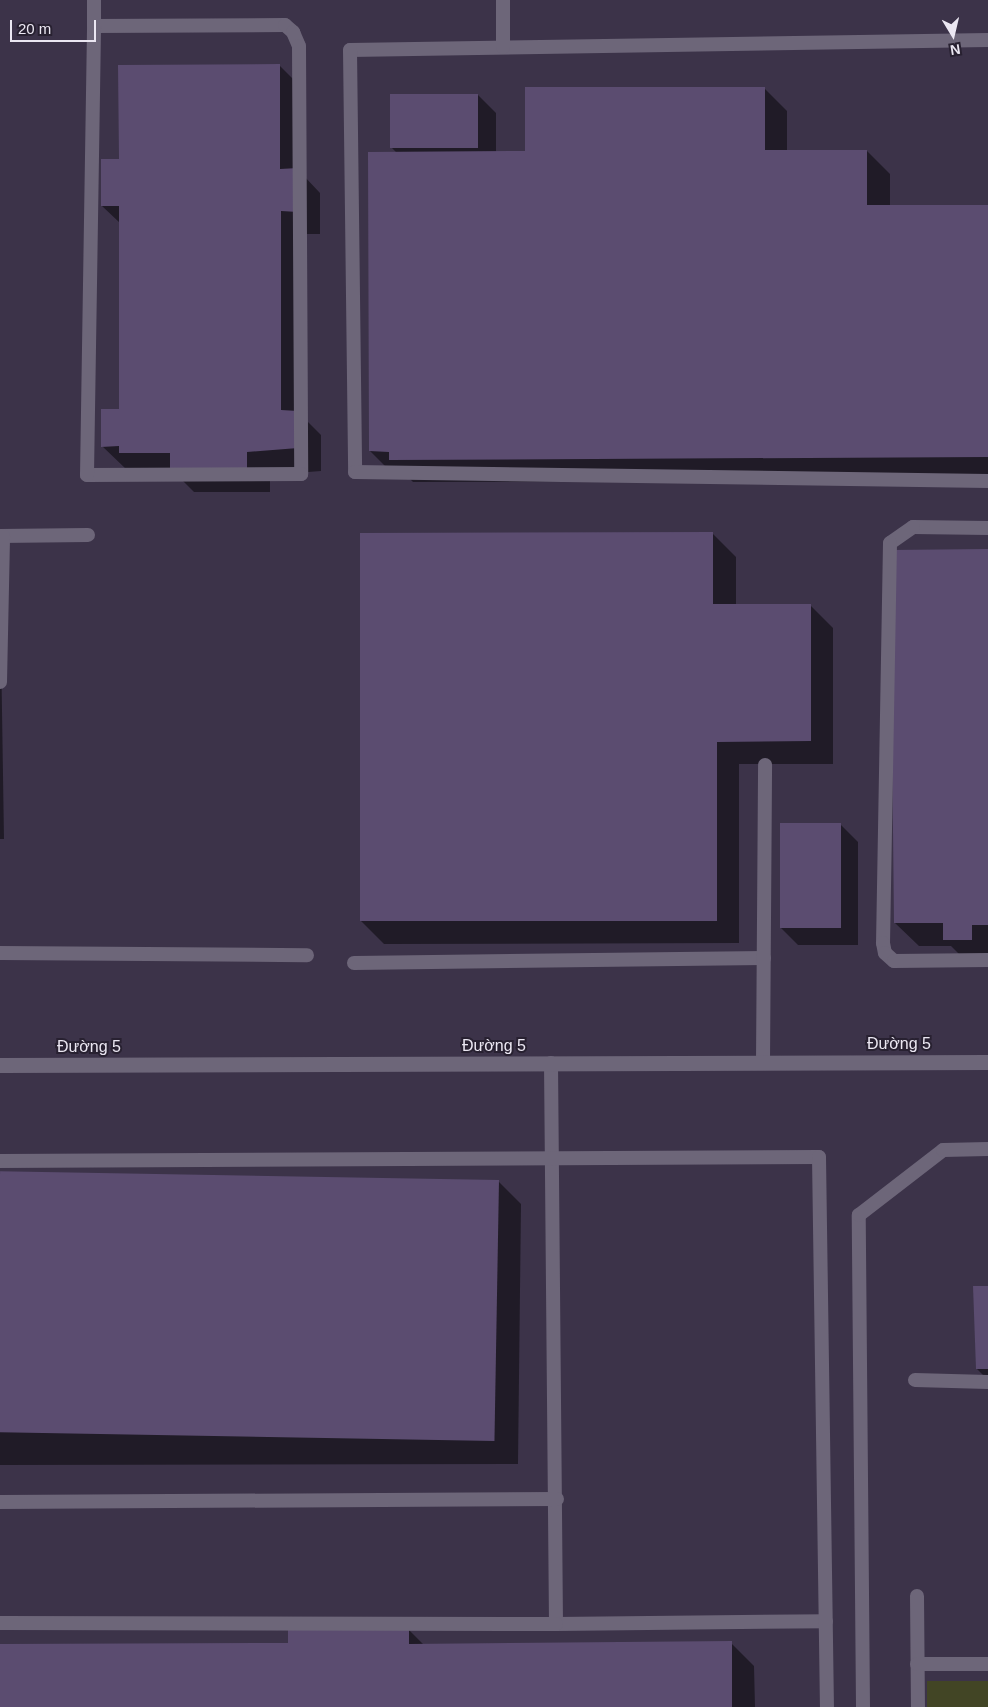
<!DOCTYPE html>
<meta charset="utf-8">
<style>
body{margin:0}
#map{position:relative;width:988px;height:1707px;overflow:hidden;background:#322b3c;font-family:Arial,sans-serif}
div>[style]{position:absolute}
.built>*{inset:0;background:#3c3349;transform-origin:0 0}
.green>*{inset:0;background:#424525;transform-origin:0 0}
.shadow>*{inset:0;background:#0007}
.building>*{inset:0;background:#5b4c70;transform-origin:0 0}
.lane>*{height:14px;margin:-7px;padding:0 7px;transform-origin:7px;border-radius:7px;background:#6d6679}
.street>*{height:15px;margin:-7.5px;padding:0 7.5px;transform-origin:7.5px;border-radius:7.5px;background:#6d6679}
span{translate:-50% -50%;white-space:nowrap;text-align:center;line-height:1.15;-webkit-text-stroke:4px #282131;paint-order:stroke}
.street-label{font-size:16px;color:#ebe7f2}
.north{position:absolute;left:928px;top:10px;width:50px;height:50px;-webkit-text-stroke:4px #282131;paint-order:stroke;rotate:171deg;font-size:14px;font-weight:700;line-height:20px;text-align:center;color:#ebe7f2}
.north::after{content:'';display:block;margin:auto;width:18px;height:22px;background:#ebe7f2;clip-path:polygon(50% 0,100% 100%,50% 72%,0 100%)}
.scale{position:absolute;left:10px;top:20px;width:86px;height:22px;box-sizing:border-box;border:2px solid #ebe7f2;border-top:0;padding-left:6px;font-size:15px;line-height:18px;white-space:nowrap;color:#ebe7f2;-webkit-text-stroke:4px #282131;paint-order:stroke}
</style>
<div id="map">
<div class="built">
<i style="left:0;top:0;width:988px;height:1707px"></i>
</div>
<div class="green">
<i style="left:927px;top:1681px;width:61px;height:26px"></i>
</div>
<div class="shadow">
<i style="clip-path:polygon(279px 65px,302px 88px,303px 175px,320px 193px,320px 234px,304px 234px,304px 418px,321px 435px,321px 471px,270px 475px,270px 492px,194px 492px,178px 476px,126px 469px,102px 446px,120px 410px,120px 223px,102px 206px,120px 160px)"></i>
<i style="clip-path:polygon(764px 88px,787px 111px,787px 151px,867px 151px,890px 174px,890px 206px,988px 206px,988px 480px,413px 482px,405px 474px,393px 474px,370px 451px,397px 153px,392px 148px,478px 95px,496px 113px,496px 153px,527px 153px)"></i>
<i style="clip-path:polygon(713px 534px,736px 557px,736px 605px,810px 605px,833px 628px,833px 764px,739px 764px,739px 943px,384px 944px,361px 921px)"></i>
<i style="clip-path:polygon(988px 550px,988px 963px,968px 963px,951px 946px,919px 946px,895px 923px)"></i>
<i style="clip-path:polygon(0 582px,4px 839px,0 839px)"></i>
<i style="clip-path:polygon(840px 824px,858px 842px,858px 945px,798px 945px,780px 927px)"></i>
<i style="clip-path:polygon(498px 1181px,521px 1204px,518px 1464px,0 1465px,0 1183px)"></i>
<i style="clip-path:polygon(988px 1287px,988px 1380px,977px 1369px)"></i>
<i style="clip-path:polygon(409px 1630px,424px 1645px,731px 1643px,754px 1666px,755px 1707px,0 1707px,0 1645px,290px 1644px)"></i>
</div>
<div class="building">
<i style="clip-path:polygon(280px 64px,280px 169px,298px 168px,298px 212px,281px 211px,281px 410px,298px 411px,298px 448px,247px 452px,247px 469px,170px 469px,170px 453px,119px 453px,119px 446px,101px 447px,101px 409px,119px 409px,119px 206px,101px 206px,101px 159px,119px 159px,118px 65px)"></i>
<i style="clip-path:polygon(525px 87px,765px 87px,765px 150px,867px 150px,867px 205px,988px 205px,988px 457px,389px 460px,389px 452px,369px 451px,368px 152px,525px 151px)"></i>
<i style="left:390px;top:94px;width:88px;height:54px"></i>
<i style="clip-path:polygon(713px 532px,713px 604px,811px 604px,811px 741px,717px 742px,717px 921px,360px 921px,360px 533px)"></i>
<i style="clip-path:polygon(988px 549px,988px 925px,972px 925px,972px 940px,943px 940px,943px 923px,894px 923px,890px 550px)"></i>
<i style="left:780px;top:823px;width:61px;height:105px"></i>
<i style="left:499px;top:1180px;width:261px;height:499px;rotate:91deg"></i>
<i style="clip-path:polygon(973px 1286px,988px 1286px,988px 1369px,976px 1369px)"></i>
<i style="clip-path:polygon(409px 1628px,409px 1644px,732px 1641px,732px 1707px,0 1707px,0 1644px,288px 1643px,288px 1629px)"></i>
</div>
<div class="lane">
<i style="left:94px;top:26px;width:191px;rotate:-0.3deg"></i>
<i style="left:285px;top:25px;width:11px;rotate:41deg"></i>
<i style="left:293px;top:32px;width:15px;rotate:67deg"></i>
<i style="left:299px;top:46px;width:428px;rotate:89.7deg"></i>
<i style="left:301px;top:474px;width:214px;rotate:179.7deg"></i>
<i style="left:87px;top:475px;width:449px;rotate:-89.1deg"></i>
<i style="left:94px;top:26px;width:26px;rotate:-90deg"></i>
<i style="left:988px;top:40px;width:638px;rotate:179.1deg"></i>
<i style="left:350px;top:50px;width:422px;rotate:89.3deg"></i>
<i style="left:355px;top:472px;width:633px;rotate:0.81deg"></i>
<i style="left:503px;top:47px;width:47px;rotate:-90deg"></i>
<i style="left:988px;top:528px;width:75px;rotate:-179.2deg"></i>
<i style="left:913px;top:527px;width:28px;rotate:145deg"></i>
<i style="left:890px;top:543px;width:400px;rotate:91deg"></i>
<i style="left:883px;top:943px;width:10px;rotate:79deg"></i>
<i style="left:885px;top:953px;width:12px;rotate:42deg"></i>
<i style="left:894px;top:961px;width:94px;rotate:-0.6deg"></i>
<i style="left:0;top:536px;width:88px;rotate:-0.7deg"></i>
<i style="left:0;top:682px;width:146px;rotate:-88.8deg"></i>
<i style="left:0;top:953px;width:307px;rotate:0.4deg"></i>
<i style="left:354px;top:963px;width:410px;rotate:-0.7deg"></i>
<i style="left:763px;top:1062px;width:297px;rotate:-89.6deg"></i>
<i style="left:551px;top:1063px;width:561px;rotate:89.49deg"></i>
<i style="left:556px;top:1624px;width:270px;rotate:-0.6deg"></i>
<i style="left:0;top:1161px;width:819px;rotate:-0.28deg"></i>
<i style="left:819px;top:1157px;width:550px;rotate:89.17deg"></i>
<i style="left:915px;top:1380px;width:73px;rotate:1.6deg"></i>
<i style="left:0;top:1502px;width:557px;rotate:-0.31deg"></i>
<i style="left:917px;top:1596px;width:111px;rotate:89.5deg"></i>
<i style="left:0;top:1623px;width:556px;rotate:0.1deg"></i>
<i style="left:917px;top:1664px;width:71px"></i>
<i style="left:863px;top:1707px;width:492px;rotate:-90.5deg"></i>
<i style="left:859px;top:1215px;width:106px;rotate:-37.7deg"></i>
<i style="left:943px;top:1150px;width:45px;rotate:-1.3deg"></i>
</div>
<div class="street">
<i style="left:0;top:1065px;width:988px;rotate:-0.17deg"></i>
</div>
<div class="street-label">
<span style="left:899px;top:1044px">Đường 5</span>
<span style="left:494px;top:1046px">Đường 5</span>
<span style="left:89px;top:1047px">Đường 5</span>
</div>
<div class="north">N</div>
<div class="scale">20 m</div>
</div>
